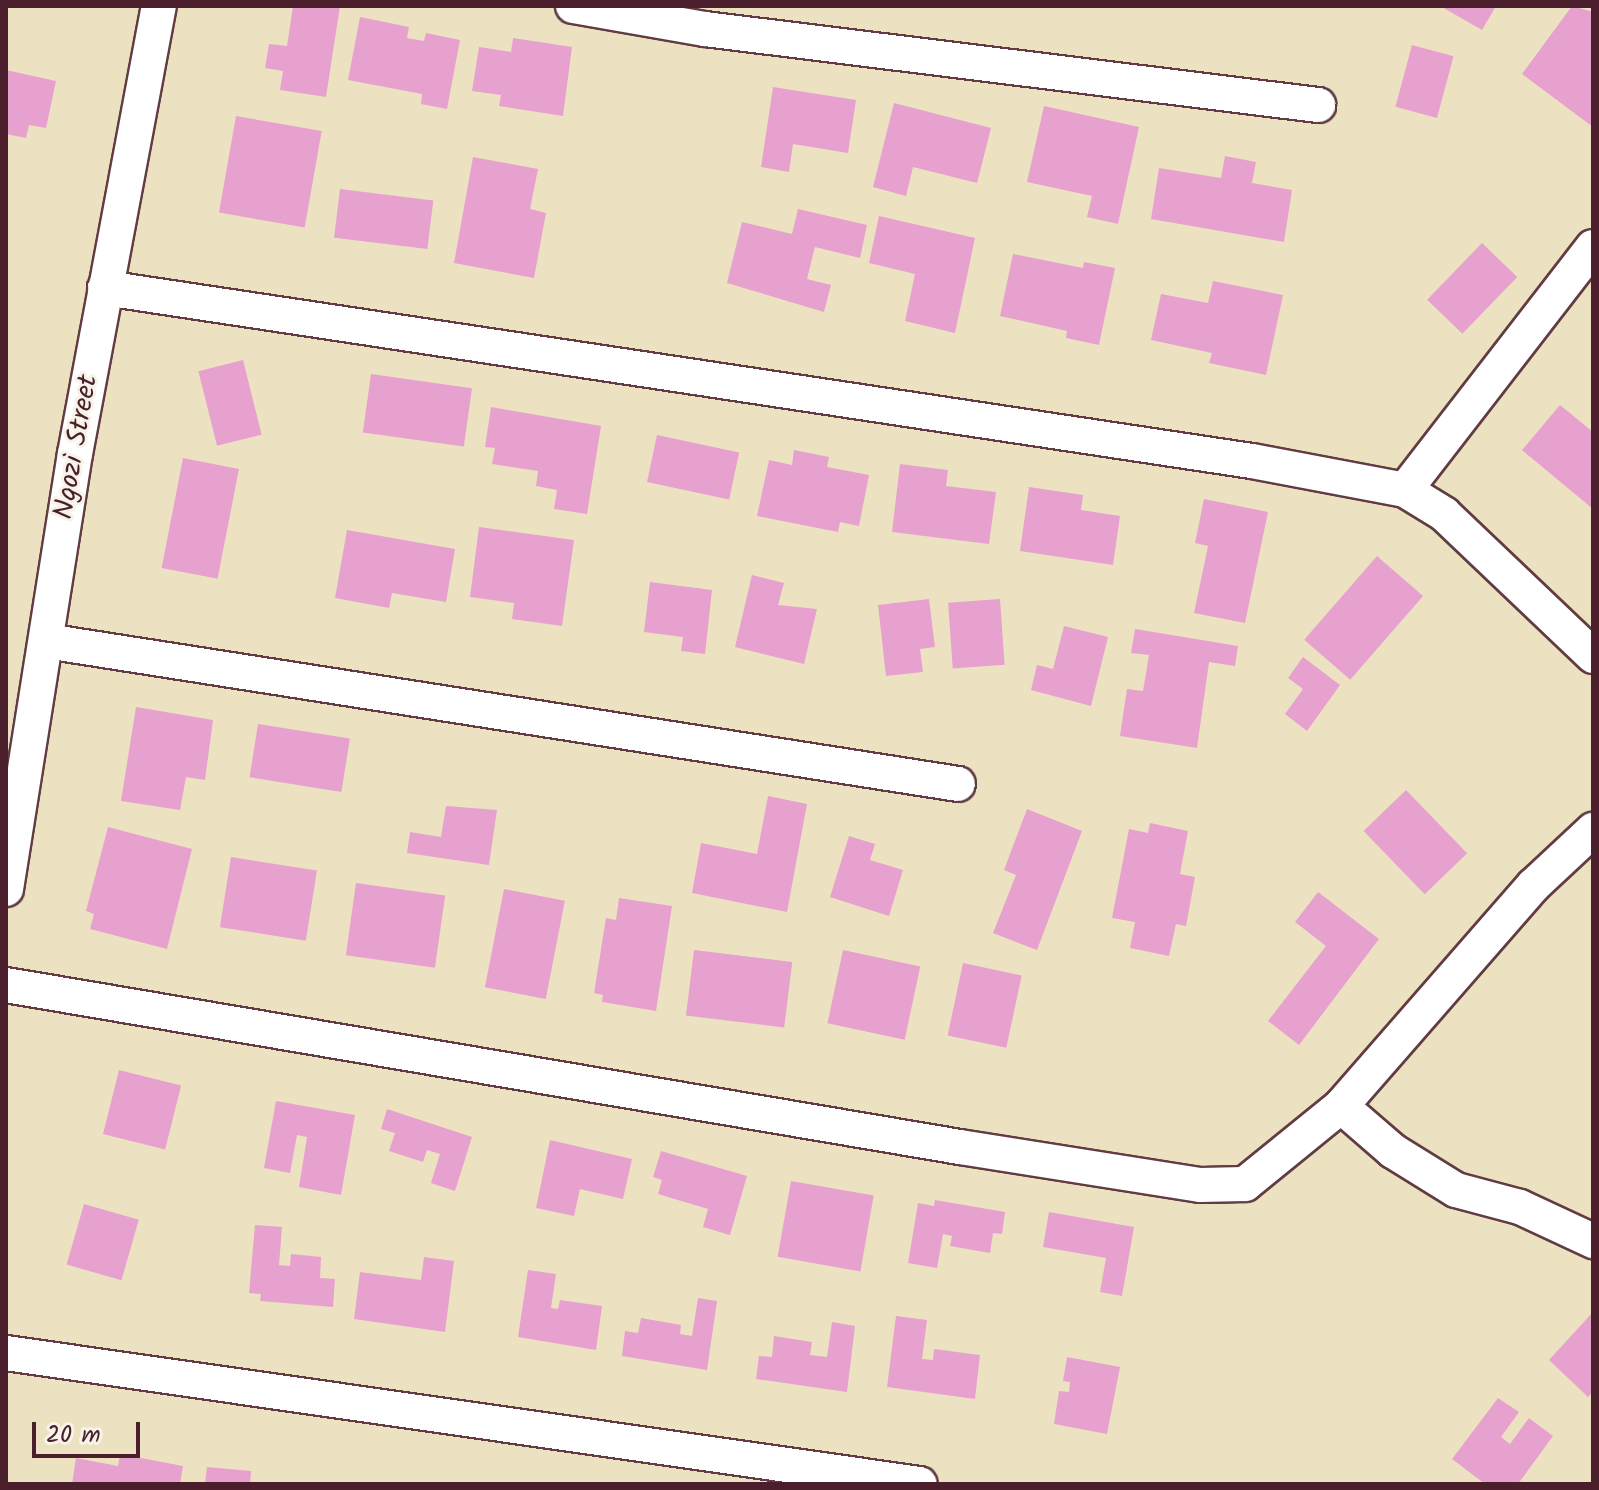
<!DOCTYPE html>
<style>
body{margin:0}
#map{position:relative;width:1599px;height:1490px;overflow:hidden;background:#ece2c2;font-family:Kalam,sans-serif}
div>[style]{position:absolute}
.building>*{inset:0;background:#e7a1ce;transform-origin:0 0}
.roads{filter:drop-shadow(2px 0 #623c42) drop-shadow(-2px 0 #623c42) drop-shadow(0 2px #623c42) drop-shadow(0 -2px #623c42)}
.street>*{height:34px;margin:-17px;padding:0 17px;transform-origin:17px;border-radius:17px;background:#fff}
span{translate:-50% -50%;white-space:nowrap;text-align:center;line-height:1.15;-webkit-text-stroke:6px #f7f3e8;paint-order:stroke}
.street-label{font-size:28px;color:#4a1f2b}
.frame{position:absolute;inset:0;border:8px solid #4a1f2b;pointer-events:none}
.scale{position:absolute;left:32px;top:1422px;width:108px;height:36px;box-sizing:border-box;border:4px solid #4a1f2b;border-top:0;padding-left:10px;font-size:24px;line-height:28px;white-space:nowrap;color:#4a1f2b;-webkit-text-stroke:6px #f7f3e8;paint-order:stroke}
</style>
<div id="map">
<div class="building">
<i style="clip-path:polygon(293px 6px,340px 6px,326px 97px,280px 90px,283px 71px,265px 68px,269px 44px,287px 46px)"></i>
<i style="clip-path:polygon(1440px 6px,1496px 6px,1482px 30px)"></i>
<i style="clip-path:polygon(1572px 6px,1593px 12px,1593px 127px,1522px 74px)"></i>
<i style="clip-path:polygon(360px 17px,409px 27px,407px 38px,424px 41px,426px 33px,460px 40px,447px 109px,421px 104px,422px 94px,348px 80px)"></i>
<i style="clip-path:polygon(513px 38px,572px 47px,563px 116px,499px 106px,501px 95px,472px 91px,479px 47px,511px 52px)"></i>
<i style="left:1412px;top:45px;width:43px;height:64px;rotate:15deg"></i>
<i style="clip-path:polygon(6px 70px,56px 81px,46px 128px,29px 125px,26px 138px,6px 134px)"></i>
<i style="clip-path:polygon(773px 87px,856px 100px,848px 153px,793px 144px,789px 172px,761px 167px)"></i>
<i style="clip-path:polygon(894px 103px,991px 128px,977px 183px,913px 167px,906px 196px,873px 187px)"></i>
<i style="clip-path:polygon(1044px 106px,1139px 127px,1118px 224px,1087px 217px,1092px 196px,1027px 182px)"></i>
<i style="left:236px;top:116px;width:87px;height:98px;rotate:10deg"></i>
<i style="clip-path:polygon(1225px 156px,1256px 162px,1252px 183px,1292px 190px,1284px 242px,1151px 219px,1159px 168px,1221px 178px)"></i>
<i style="clip-path:polygon(473px 157px,538px 169px,530px 209px,546px 213px,534px 278px,454px 263px)"></i>
<i style="left:340px;top:189px;width:94px;height:49px;rotate:7deg"></i>
<i style="clip-path:polygon(798px 209px,867px 225px,860px 258px,815px 247px,807px 279px,831px 285px,824px 312px,727px 283px,742px 222px,792px 234px)"></i>
<i style="clip-path:polygon(879px 216px,975px 238px,955px 333px,905px 321px,915px 274px,869px 263px)"></i>
<i style="left:1482px;top:243px;width:49px;height:79px;rotate:44deg"></i>
<i style="clip-path:polygon(1013px 254px,1083px 268px,1084px 262px,1115px 268px,1099px 345px,1066px 338px,1067px 331px,1000px 316px)"></i>
<i style="clip-path:polygon(1213px 281px,1283px 295px,1266px 375px,1209px 363px,1212px 353px,1151px 340px,1161px 294px,1208px 303px)"></i>
<i style="left:243px;top:360px;width:77px;height:46px;rotate:76deg"></i>
<i style="left:371px;top:374px;width:102px;height:59px;rotate:8deg"></i>
<i style="clip-path:polygon(1560px 405px,1593px 432px,1593px 509px,1522px 450px)"></i>
<i style="clip-path:polygon(491px 407px,601px 426px,587px 514px,554px 509px,557px 490px,536px 486px,538px 471px,492px 464px,495px 448px,485px 447px)"></i>
<i style="left:657px;top:435px;width:84px;height:48px;rotate:12deg"></i>
<i style="clip-path:polygon(794px 450px,829px 457px,827px 467px,869px 475px,859px 526px,840px 522px,838px 532px,757px 516px,769px 460px,792px 465px)"></i>
<i style="left:183px;top:458px;width:57px;height:112px;rotate:11deg"></i>
<i style="clip-path:polygon(900px 464px,948px 470px,946px 486px,996px 492px,989px 544px,892px 532px)"></i>
<i style="clip-path:polygon(1029px 487px,1083px 495px,1081px 510px,1120px 516px,1113px 565px,1020px 551px)"></i>
<i style="clip-path:polygon(1204px 499px,1268px 512px,1245px 623px,1194px 613px,1208px 546px,1195px 543px)"></i>
<i style="clip-path:polygon(479px 527px,574px 540px,562px 626px,512px 619px,514px 603px,470px 597px)"></i>
<i style="clip-path:polygon(347px 530px,455px 549px,446px 602px,392px 593px,389px 608px,335px 598px)"></i>
<i style="left:1377px;top:556px;width:61px;height:111px;rotate:41deg"></i>
<i style="clip-path:polygon(752px 575px,784px 583px,778px 605px,817px 609px,804px 664px,735px 647px)"></i>
<i style="clip-path:polygon(650px 582px,712px 590px,705px 654px,681px 651px,683px 637px,644px 632px)"></i>
<i style="clip-path:polygon(929px 599px,935px 647px,920px 649px,923px 672px,886px 676px,878px 605px)"></i>
<i style="left:1000px;top:599px;width:66px;height:52px;rotate:86deg"></i>
<i style="clip-path:polygon(1064px 626px,1108px 637px,1091px 706px,1031px 690px,1037px 665px,1053px 669px)"></i>
<i style="clip-path:polygon(1135px 629px,1238px 646px,1235px 666px,1209px 662px,1197px 748px,1120px 736px,1127px 689px,1143px 691px,1149px 655px,1131px 653px)"></i>
<i style="clip-path:polygon(1303px 657px,1340px 685px,1307px 731px,1285px 714px,1303px 689px,1288px 678px)"></i>
<i style="clip-path:polygon(136px 707px,213px 720px,205px 780px,186px 777px,180px 810px,121px 801px)"></i>
<i style="left:258px;top:724px;width:93px;height:54px;rotate:9deg"></i>
<i style="left:1406px;top:790px;width:88px;height:59px;rotate:46deg"></i>
<i style="clip-path:polygon(768px 796px,807px 804px,787px 912px,692px 893px,701px 843px,757px 854px)"></i>
<i style="clip-path:polygon(446px 806px,497px 810px,489px 865px,407px 853px,410px 832px,441px 837px)"></i>
<i style="clip-path:polygon(1027px 809px,1082px 831px,1037px 950px,993px 933px,1016px 875px,1004px 870px)"></i>
<i style="clip-path:polygon(1150px 823px,1188px 831px,1180px 874px,1195px 877px,1186px 926px,1176px 924px,1169px 956px,1130px 948px,1135px 922px,1112px 918px,1129px 829px,1148px 833px)"></i>
<i style="clip-path:polygon(108px 827px,192px 849px,167px 949px,90px 929px,94px 914px,86px 911px)"></i>
<i style="clip-path:polygon(849px 836px,875px 844px,870px 860px,903px 870px,889px 916px,830px 897px)"></i>
<i style="left:231px;top:857px;width:87px;height:71px;rotate:9deg"></i>
<i style="left:356px;top:883px;width:90px;height:73px;rotate:8deg"></i>
<i style="left:504px;top:889px;width:62px;height:100px;rotate:11deg"></i>
<i style="clip-path:polygon(1318px 892px,1379px 939px,1299px 1045px,1268px 1021px,1326px 946px,1295px 922px)"></i>
<i style="clip-path:polygon(619px 898px,672px 906px,656px 1011px,602px 1002px,603px 995px,594px 993px,606px 918px,616px 920px)"></i>
<i style="left:694px;top:950px;width:99px;height:66px;rotate:7deg"></i>
<i style="left:843px;top:950px;width:79px;height:75px;rotate:12deg"></i>
<i style="left:963px;top:963px;width:60px;height:74px;rotate:12deg"></i>
<i style="left:119px;top:1070px;width:64px;height:66px;rotate:14deg"></i>
<i style="clip-path:polygon(276px 1101px,355px 1115px,341px 1195px,299px 1187px,307px 1137px,297px 1135px,290px 1173px,264px 1168px)"></i>
<i style="clip-path:polygon(387px 1109px,472px 1137px,455px 1191px,431px 1183px,440px 1154px,427px 1150px,423px 1162px,389px 1151px,395px 1133px,381px 1129px)"></i>
<i style="clip-path:polygon(550px 1140px,632px 1159px,623px 1199px,580px 1189px,574px 1216px,536px 1208px)"></i>
<i style="clip-path:polygon(661px 1151px,747px 1176px,730px 1235px,703px 1227px,708px 1209px,658px 1194px,662px 1180px,653px 1177px)"></i>
<i style="left:791px;top:1181px;width:84px;height:77px;rotate:10deg"></i>
<i style="clip-path:polygon(935px 1200px,1005px 1212px,1002px 1234px,993px 1233px,990px 1253px,950px 1246px,952px 1236px,943px 1234px,937px 1268px,908px 1263px,918px 1203px,934px 1206px)"></i>
<i style="left:84px;top:1204px;width:57px;height:63px;rotate:16deg"></i>
<i style="clip-path:polygon(1049px 1212px,1134px 1227px,1122px 1296px,1100px 1292px,1106px 1258px,1043px 1247px)"></i>
<i style="clip-path:polygon(255px 1225px,282px 1227px,279px 1265px,290px 1266px,291px 1254px,321px 1257px,320px 1278px,335px 1279px,333px 1307px,260px 1301px,261px 1294px,249px 1293px)"></i>
<i style="clip-path:polygon(424px 1257px,454px 1261px,445px 1332px,354px 1319px,360px 1272px,421px 1280px)"></i>
<i style="clip-path:polygon(528px 1270px,556px 1274px,551px 1308px,558px 1309px,560px 1300px,602px 1306px,596px 1350px,518px 1337px)"></i>
<i style="clip-path:polygon(698px 1298px,717px 1301px,707px 1370px,622px 1356px,625px 1331px,638px 1333px,641px 1318px,681px 1325px,680px 1334px,692px 1336px)"></i>
<i style="clip-path:polygon(1593px 1312px,1593px 1392px,1588px 1397px,1549px 1360px)"></i>
<i style="clip-path:polygon(896px 1316px,927px 1320px,922px 1359px,933px 1360px,934px 1349px,980px 1355px,975px 1399px,887px 1387px)"></i>
<i style="clip-path:polygon(832px 1322px,855px 1326px,847px 1392px,756px 1379px,759px 1356px,772px 1357px,774px 1336px,812px 1342px,810px 1355px,827px 1357px)"></i>
<i style="clip-path:polygon(1067px 1357px,1120px 1367px,1107px 1434px,1054px 1424px,1059px 1391px,1069px 1392px,1070px 1382px,1063px 1381px)"></i>
<i style="clip-path:polygon(1498px 1398px,1519px 1412px,1501px 1437px,1510px 1444px,1529px 1418px,1553px 1436px,1518px 1484px,1485px 1484px,1452px 1459px)"></i>
<i style="clip-path:polygon(120px 1454px,183px 1466px,180px 1484px,72px 1484px,76px 1458px,118px 1466px)"></i>
<i style="clip-path:polygon(207px 1467px,251px 1471px,250px 1484px,205px 1484px)"></i>
</div>
<div class="roads">
<div class="street">
<i style="left:573px;top:6px;width:134px;rotate:9.9deg"></i>
<i style="left:705px;top:29px;width:618px;rotate:7.07deg"></i>
<i style="left:105px;top:288px;width:1160px;rotate:8.58deg"></i>
<i style="left:1252px;top:461px;width:156px;rotate:10.7deg"></i>
<i style="left:1405px;top:490px;width:46px;rotate:31.6deg"></i>
<i style="left:1444px;top:514px;width:206px;rotate:43.6deg"></i>
<i style="left:1405px;top:490px;width:307px;rotate:-52.3deg"></i>
<i style="left:46px;top:641px;width:923px;rotate:8.91deg"></i>
<i style="left:6px;top:889px;width:440px;rotate:-81deg"></i>
<i style="left:75px;top:454px;width:456px;rotate:-79.4deg"></i>
<i style="left:6px;top:985px;width:968px;rotate:9.64deg"></i>
<i style="left:960px;top:1147px;width:243px;rotate:9deg"></i>
<i style="left:1200px;top:1185px;width:45px;rotate:-1.3deg"></i>
<i style="left:1245px;top:1184px;width:124px;rotate:-39.1deg"></i>
<i style="left:1341px;top:1106px;width:293px;rotate:-48.9deg"></i>
<i style="left:1534px;top:885px;width:81px;rotate:-43deg"></i>
<i style="left:1341px;top:1106px;width:69px;rotate:40.9deg"></i>
<i style="left:1393px;top:1151px;width:74px;rotate:31.8deg"></i>
<i style="left:1456px;top:1190px;width:66px;rotate:14.9deg"></i>
<i style="left:1520px;top:1207px;width:81px;rotate:25deg"></i>
<i style="left:6px;top:1353px;width:923px;rotate:8.16deg"></i>
</div>
</div>
<div class="street-label">
<span style="left:77px;top:447px;rotate:-80deg">Ngozi Street</span>
</div>
<div class="frame"></div>
<div class="scale">20 m</div>
</div>
